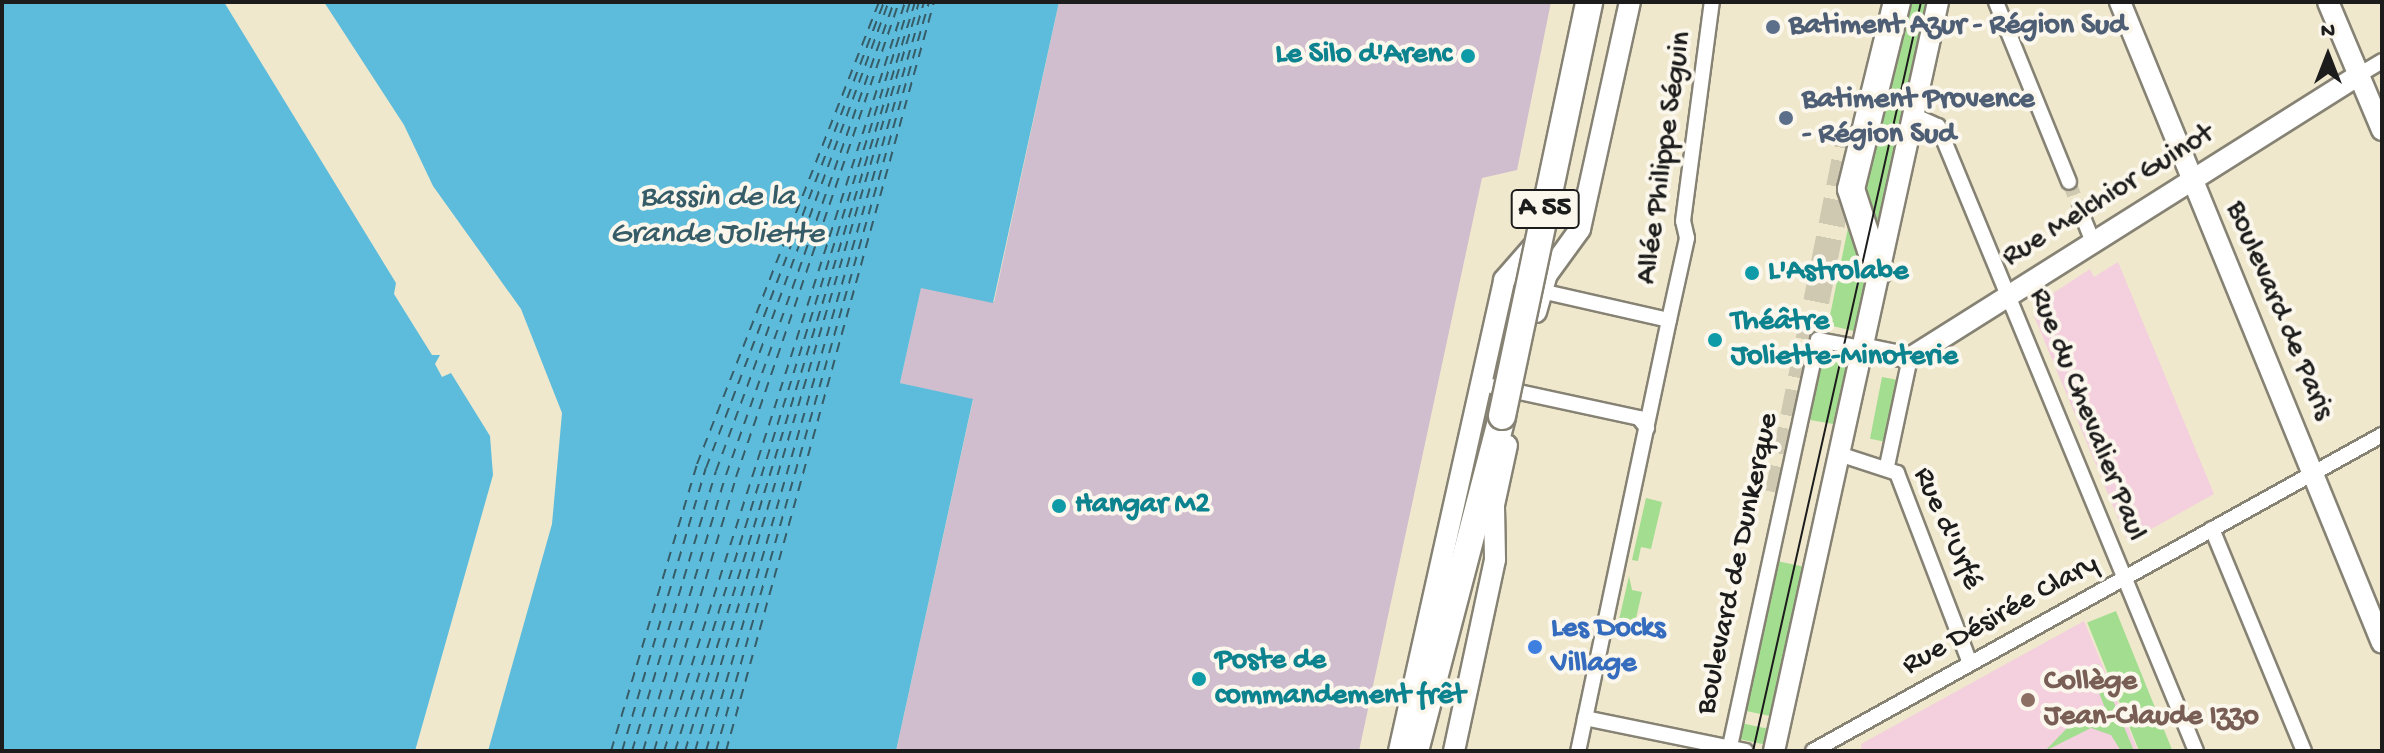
<!DOCTYPE html>
<meta charset="utf-8">
<style>
body{margin:0}
#map{position:relative;width:2384px;height:753px;overflow:hidden;background:#efe8cd;font-family:"Gochi Hand",sans-serif}
div>[style]{position:absolute}
.built>*{inset:0;background:#f4cfdd}
.industrial>*{inset:0;background:#d0bdcd}
.green>*{inset:0;background:#a3dd90;transform-origin:0 0}
.water>*{inset:0;background:#5dbcdb}
.ferry>*{height:2px;margin-top:-1px;transform-origin:0;background:repeating-linear-gradient(90deg,#365c68 0 10px,transparent 0 18px)}
.street-tunnel>*{height:14px;margin-top:-7px;transform-origin:0;background:repeating-linear-gradient(90deg,#cfc9b2 0 14px,transparent 0 21px)}
.highway-tunnel>*{height:26px;margin-top:-13px;transform-origin:0;background:repeating-linear-gradient(90deg,#cfc9b2 0 26px,transparent 0 39px)}
.roads{filter:drop-shadow(2px 0 #868274) drop-shadow(-2px 0 #868274) drop-shadow(0 2px #868274) drop-shadow(0 -2px #868274)}
.street>*{height:14px;margin:-7px;padding:0 7px;transform-origin:7px;border-radius:7px;background:#fff}
.secondary>*{height:20px;margin:-10px;padding:0 10px;transform-origin:10px;border-radius:10px;background:#fff}
.highway>*{height:26px;margin:-13px;padding:0 13px;transform-origin:13px;border-radius:13px;background:#fff}
.tram>*{height:2px;margin:-1px;padding:0 1px;transform-origin:1px;border-radius:1px;background:#1c1c1c}
.bridges{filter:drop-shadow(2px 0 #868274) drop-shadow(-2px 0 #868274) drop-shadow(0 2px #868274) drop-shadow(0 -2px #868274)}
.highway-bridge>*{height:26px;margin:-13px;padding:0 13px;transform-origin:13px;border-radius:13px;background:#fff}
.dots>*{width:22px;height:22px;translate:-50% -50%;box-sizing:border-box;border:4px solid #fbf7ec;border-radius:50%}
span{translate:-50% -50%;white-space:nowrap;text-align:center;line-height:1.15;-webkit-text-stroke:8px #fbf7ec;paint-order:stroke}
.shield-label span{padding:2px 6px;background:#fbf7ec;border:2px solid;border-radius:6px;-webkit-text-stroke-width:0}
.shield-label{font-size:28px;color:#1c1c1c;font-weight:700}
.service-label{font-size:30px;color:#4e5e75;font-weight:700}
.left{translate:0 -50%;text-align:left}
.culture-label{font-size:30px;color:#0d838f;font-weight:700}
.right{translate:-100% -50%;text-align:right}
.street-label{font-size:30px;color:#1c1c1c}
.shop-label{font-size:30px;color:#366cbe;font-weight:700}
.education-label{font-size:30px;color:#785e54;font-weight:700}
.water-label{font-size:32px;color:#365c68;font-style:italic}
.frame{position:absolute;inset:0;border:4px solid #1c1c1c;pointer-events:none}
.north{position:absolute;left:2288px;top:16px;width:80px;height:80px;-webkit-text-stroke:6px #fbf7ec;paint-order:stroke;rotate:0deg;font-size:22px;font-weight:700;line-height:32px;text-align:center;color:#1c1c1c}
.north::after{content:'';display:block;margin:auto;width:28px;height:36px;background:#1c1c1c;clip-path:polygon(50% 0,100% 100%,50% 72%,0 100%)}
</style>
<div id="map">
<div class="built">
<i style="clip-path:polygon(2118px 262px,2214px 494px,2128px 542px,2034px 316px,2038px 303px,2090px 269px,2094px 277px)"></i>
<i style="clip-path:polygon(2084px 621px,2138px 751px,1862px 751px,1861px 744px)"></i>
</div>
<div class="industrial">
<i style="clip-path:polygon(1059px 2px,1551px 2px,1517px 170px,1482px 178px,1359px 751px,896px 751px,973px 400px,900px 383px,921px 287px,994px 302px)"></i>
</div>
<div class="green">
<i style="clip-path:polygon(1909px 2px,1929px 2px,1878px 243px,1861px 178px)"></i>
<i style="clip-path:polygon(1849px 223px,1870px 274px,1858px 332px,1828px 325px)"></i>
<i style="left:1822px;top:354px;width:29px;height:67px;rotate:10deg"></i>
<i style="left:1882px;top:377px;width:15px;height:63px;rotate:11deg"></i>
<i style="clip-path:polygon(1646px 498px,1662px 502px,1651px 549px,1641px 547px,1638px 561px,1632px 560px)"></i>
<i style="left:1777px;top:561px;width:29px;height:153px;rotate:12deg"></i>
<i style="clip-path:polygon(1629px 576px,1632px 590px,1642px 592px,1632px 636px,1616px 633px)"></i>
<i style="left:2116px;top:611px;width:151px;height:31px;rotate:68deg"></i>
<i style="clip-path:polygon(2098px 664px,2134px 751px,2121px 751px,2111px 735px,2091px 728px,2045px 751px,2073px 722px,2111px 723px,2089px 668px)"></i>
<i style="left:1741px;top:723px;width:30px;height:16px;rotate:12deg"></i>
</div>
<div class="water">
<i style="clip-path:polygon(2px 2px,224px 2px,396px 283px,394px 294px,432px 355px,440px 355px,435px 364px,442px 377px,451px 373px,490px 436px,493px 475px,415px 751px,2px 751px)"></i>
<i style="clip-path:polygon(324px 2px,1059px 2px,993px 303px,921px 288px,900px 383px,973px 399px,896px 751px,488px 751px,552px 524px,562px 413px,521px 309px,433px 186px,404px 125px)"></i>
</div>
<div class="ferry">
<i style="left:611px;top:751px;width:300px;rotate:-73.3deg"></i>
<i style="left:697px;top:464px;width:497px;rotate:-68.5deg"></i>
<i style="left:622px;top:751px;width:295px;rotate:-73.5deg"></i>
<i style="left:706px;top:468px;width:499px;rotate:-69.1deg"></i>
<i style="left:632px;top:751px;width:292px;rotate:-73.3deg"></i>
<i style="left:716px;top:471px;width:500px;rotate:-69.8deg"></i>
<i style="left:643px;top:751px;width:288px;rotate:-73.3deg"></i>
<i style="left:726px;top:475px;width:502px;rotate:-70.45deg"></i>
<i style="left:654px;top:751px;width:286px;rotate:-73.3deg"></i>
<i style="left:736px;top:477px;width:502px;rotate:-71.06deg"></i>
<i style="left:664px;top:751px;width:787px;rotate:-72.16deg"></i>
<i style="left:675px;top:751px;width:785px;rotate:-72.58deg"></i>
<i style="left:685px;top:751px;width:784px;rotate:-72.93deg"></i>
<i style="left:695px;top:751px;width:782px;rotate:-73.35deg"></i>
<i style="left:706px;top:751px;width:780px;rotate:-73.77deg"></i>
<i style="left:716px;top:751px;width:779px;rotate:-74.13deg"></i>
<i style="left:726px;top:751px;width:777px;rotate:-74.48deg"></i>
</div>
<div class="street-tunnel">
<i style="left:2069px;top:182px;width:30px;rotate:69deg"></i>
</div>
<div class="highway-tunnel">
<i style="left:1778px;top:493px;width:392px;rotate:-78.7deg"></i>
</div>
<div class="roads">
<div class="street">
<i style="left:1996px;top:2px;width:194px;rotate:67.9deg"></i>
<i style="left:2359px;top:75px;width:27px;rotate:-31deg"></i>
<i style="left:1913px;top:115px;width:27px;rotate:24deg"></i>
<i style="left:1938px;top:126px;width:676px;rotate:67.57deg"></i>
<i style="left:2080px;top:210px;width:35px;rotate:68deg"></i>
<i style="left:1541px;top:291px;width:131px;rotate:12.8deg"></i>
<i style="left:1669px;top:320px;width:441px;rotate:101.9deg"></i>
<i style="left:1669px;top:320px;width:84px;rotate:-77.6deg"></i>
<i style="left:1687px;top:238px;width:17px;rotate:-103deg"></i>
<i style="left:1683px;top:221px;width:221px;rotate:-82.5deg"></i>
<i style="left:1482px;top:384px;width:161px;rotate:12.2deg"></i>
<i style="left:1639px;top:418px;width:13px;rotate:51deg"></i>
<i style="left:1839px;top:454px;width:61px;rotate:18.1deg"></i>
<i style="left:1897px;top:473px;width:204px;rotate:69deg"></i>
<i style="left:1887px;top:466px;width:110px;rotate:-78deg"></i>
<i style="left:2212px;top:529px;width:240px;rotate:67.5deg"></i>
<i style="left:1585px;top:718px;width:164px;rotate:11.6deg"></i>
<i style="left:1729px;top:751px;width:421px;rotate:-77.8deg"></i>
<i style="left:1818px;top:340px;width:45px;rotate:10.3deg"></i>
<i style="left:1813px;top:751px;width:651px;rotate:-29.05deg"></i>
</div>
<div class="secondary">
<i style="left:2120px;top:2px;width:692px;rotate:67.77deg"></i>
<i style="left:2328px;top:2px;width:139px;rotate:67.1deg"></i>
<i style="left:1536px;top:312px;width:37px;rotate:-74deg"></i>
<i style="left:1546px;top:276px;width:58px;rotate:-54.1deg"></i>
<i style="left:1580px;top:229px;width:232px;rotate:-77.6deg"></i>
<i style="left:1862px;top:348px;width:49px;rotate:11.8deg"></i>
<i style="left:1910px;top:358px;width:531px;rotate:-32.22deg"></i>
<i style="left:1399px;top:751px;width:483px;rotate:-77.4deg"></i>
<i style="left:1504px;top:280px;width:53px;rotate:-48.8deg"></i>
<i style="left:1454px;top:751px;width:196px;rotate:-77.9deg"></i>
<i style="left:1495px;top:559px;width:54px;rotate:-91.1deg"></i>
<i style="left:1494px;top:505px;width:61px;rotate:-77.8deg"></i>
<i style="left:1774px;top:751px;width:767px;rotate:-77.65deg"></i>
</div>
<div class="highway">
<i style="left:1878px;top:272px;width:87px;rotate:-108deg"></i>
<i style="left:1851px;top:189px;width:193px;rotate:-76.2deg"></i>
<i style="left:1415px;top:751px;width:346px;rotate:-75.4deg"></i>
</div>
</div>
<div class="tram">
<i style="left:1753px;top:751px;width:768px;rotate:-77.36deg"></i>
</div>
<div class="bridges">
<div class="highway-bridge">
<i style="left:1502px;top:416px;width:423px;rotate:-78.1deg"></i>
</div>
</div>
<div class="dots">
<i style="left:1773px;top:27px;background:#5c6f8a"></i>
<i style="left:1468px;top:56px;background:#0f9aa8"></i>
<i style="left:1786px;top:118px;background:#5c6f8a"></i>
<i style="left:1752px;top:273px;background:#0f9aa8"></i>
<i style="left:1715px;top:340px;background:#0f9aa8"></i>
<i style="left:1059px;top:506px;background:#0f9aa8"></i>
<i style="left:1535px;top:647px;background:#3f7fe0"></i>
<i style="left:1199px;top:679px;background:#0f9aa8"></i>
<i style="left:2028px;top:700px;background:#8d6e63"></i>
</div>
<div class="shield-label">
<span style="left:1545px;top:209px">A 55</span>
</div>
<div class="service-label">
<span class="left" style="left:1789px;top:27px">Batiment Azur - Région Sud</span>
<span class="left" style="left:1802px;top:118px">Batiment Provence<br>- Région Sud</span>
</div>
<div class="culture-label">
<span class="right" style="left:1452px;top:56px">Le Silo d'Arenc</span>
<span class="left" style="left:1768px;top:273px">L'Astrolabe</span>
<span class="left" style="left:1731px;top:340px">Théâtre<br>Joliette-Minoterie</span>
<span class="left" style="left:1075px;top:506px">Hangar M2</span>
<span class="left" style="left:1215px;top:679px">Poste de<br>commandement frêt</span>
</div>
<div class="street-label">
<span style="left:1666px;top:158px;rotate:-82deg">Allée Philippe Séguin</span>
<span style="left:2109px;top:197px;rotate:-32deg">Rue Melchior Guinot</span>
<span style="left:2278px;top:311px;rotate:67deg">Boulevard de Paris</span>
<span style="left:2086px;top:415px;rotate:68deg">Rue du Chevalier Paul</span>
<span style="left:1946px;top:529px;rotate:66deg">Rue d'Urfé</span>
<span style="left:1739px;top:564px;rotate:-78deg">Boulevard de Dunkerque</span>
<span style="left:2001px;top:616px;rotate:-29deg">Rue Désirée Clary</span>
</div>
<div class="shop-label">
<span class="left" style="left:1551px;top:647px">Les Docks<br>Village</span>
</div>
<div class="education-label">
<span class="left" style="left:2044px;top:700px">Collège<br>Jean-Claude Izzo</span>
</div>
<div class="water-label">
<span style="left:717px;top:217px">Bassin de la<br>Grande Joliette</span>
</div>
<div class="frame"></div>
<div class="north">N</div>
</div>
